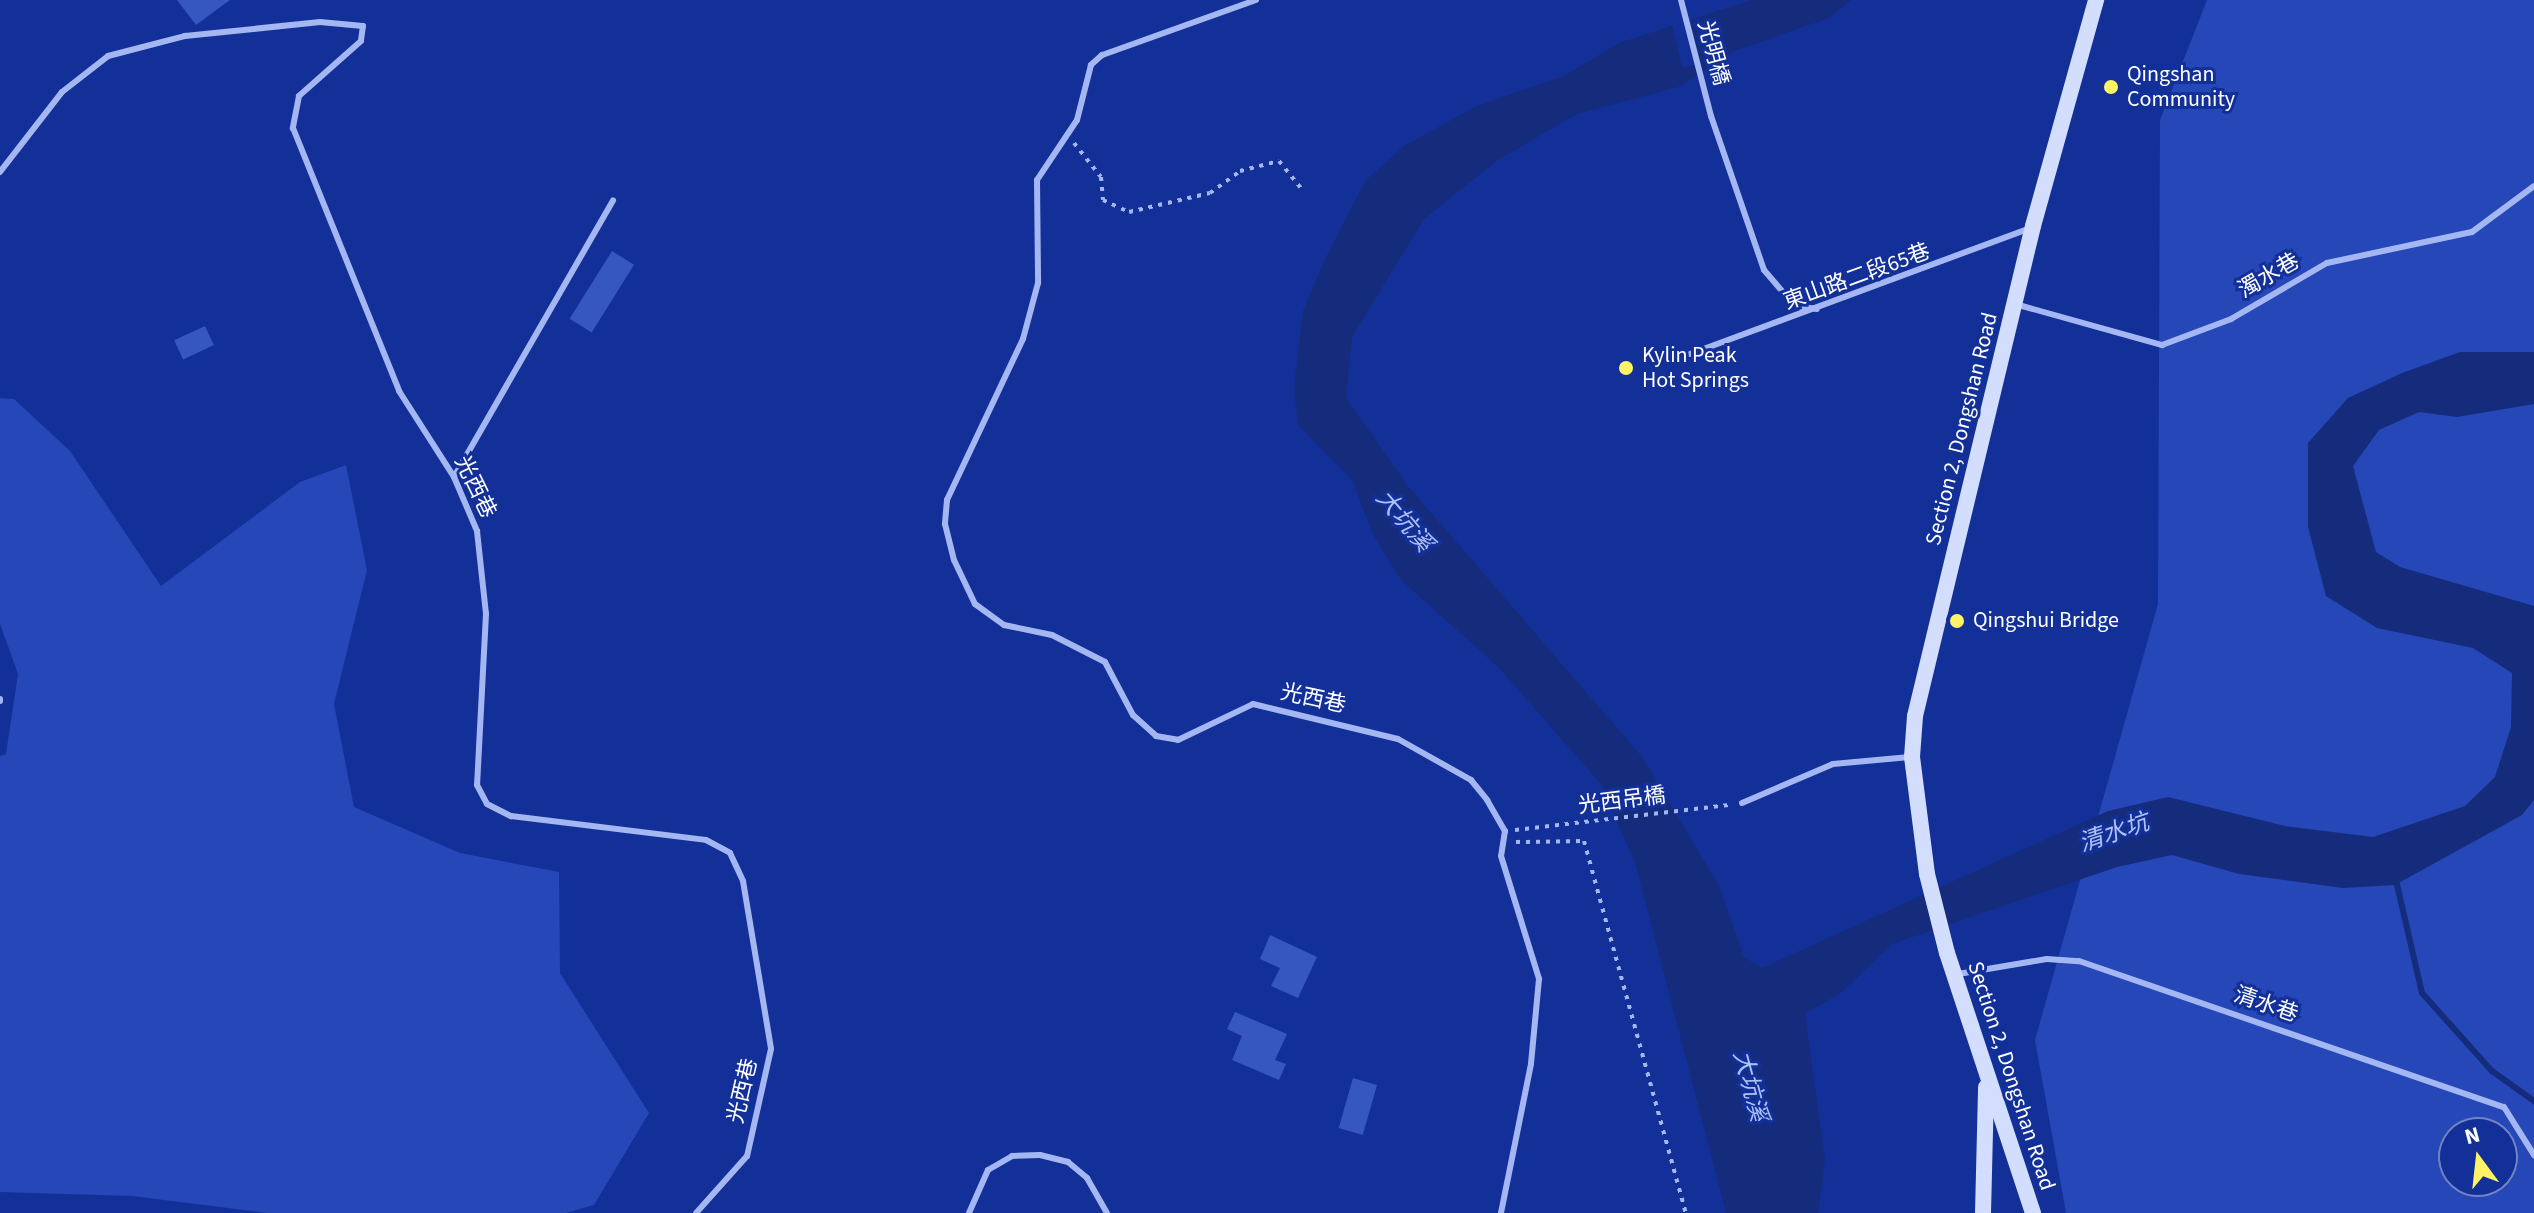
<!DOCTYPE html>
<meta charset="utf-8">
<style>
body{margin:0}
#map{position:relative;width:2534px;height:1213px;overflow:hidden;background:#123098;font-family:"Source Sans 3","Noto Sans TC",sans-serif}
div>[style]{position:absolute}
.green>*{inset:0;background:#2547b7}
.water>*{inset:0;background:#152c7c}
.pier>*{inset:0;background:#123098;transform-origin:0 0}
.stream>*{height:6px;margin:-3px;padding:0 3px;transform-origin:3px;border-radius:3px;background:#152c7c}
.building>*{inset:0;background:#3657bf;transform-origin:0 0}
.path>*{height:4px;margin-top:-2px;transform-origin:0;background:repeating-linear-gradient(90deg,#a4b7f3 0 4px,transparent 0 10px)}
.lane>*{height:6px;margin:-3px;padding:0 3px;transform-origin:3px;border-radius:3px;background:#a4b7f3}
.secondary>*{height:16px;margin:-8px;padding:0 8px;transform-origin:8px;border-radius:8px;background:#d3ddfd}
.dots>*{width:22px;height:22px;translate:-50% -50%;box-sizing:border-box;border:4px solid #123098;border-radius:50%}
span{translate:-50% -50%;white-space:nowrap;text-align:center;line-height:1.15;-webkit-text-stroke:6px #123098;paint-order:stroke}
.street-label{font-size:22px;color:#fff}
.poi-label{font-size:22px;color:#fff}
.left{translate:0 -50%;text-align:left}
.water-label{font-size:24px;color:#b0c2fa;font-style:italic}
.north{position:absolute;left:2438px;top:1117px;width:80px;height:80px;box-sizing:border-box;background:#123098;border:2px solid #7183c1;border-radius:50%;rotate:345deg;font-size:22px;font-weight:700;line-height:32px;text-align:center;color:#fff}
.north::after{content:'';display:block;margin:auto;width:28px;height:36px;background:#fff366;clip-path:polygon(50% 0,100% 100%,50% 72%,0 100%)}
</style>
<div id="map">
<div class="green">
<i style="clip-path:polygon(evenodd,2207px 0,2534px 0,2534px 1213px,2066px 1213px,2035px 1040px,2158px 604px,2160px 120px,2207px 0,2454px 1133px,2502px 1133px,2502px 1181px,2454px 1181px,2454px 1133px)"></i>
<i style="clip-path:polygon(0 398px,14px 399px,70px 451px,161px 586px,300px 482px,346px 465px,367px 570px,334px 704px,354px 807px,460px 853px,559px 872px,560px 973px,649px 1113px,594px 1205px,566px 1213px,267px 1213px,132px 1196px,0 1192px,0 756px,6px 754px,18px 674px,0 624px)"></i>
</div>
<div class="water">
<i style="clip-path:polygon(1751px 0,1851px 0,1829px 18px,1734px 51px,1679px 87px,1577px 114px,1498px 160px,1424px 219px,1352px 337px,1346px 398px,1408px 486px,1643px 758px,1719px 886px,1744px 957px,1762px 968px,2108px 811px,2168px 797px,2285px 826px,2373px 837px,2465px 806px,2495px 777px,2511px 727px,2512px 673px,2473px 648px,2377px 628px,2326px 596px,2308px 527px,2308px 443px,2348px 398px,2402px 373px,2460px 352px,2534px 352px,2534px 404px,2457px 417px,2419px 412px,2379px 430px,2353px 466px,2376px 552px,2400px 567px,2534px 606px,2534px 800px,2522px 815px,2395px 885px,2343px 888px,2239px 874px,2172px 855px,2117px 867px,1892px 944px,1842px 992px,1805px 1014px,1825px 1160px,1818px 1213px,1726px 1213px,1636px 866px,1601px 784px,1498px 667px,1401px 580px,1373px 535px,1352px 480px,1298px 425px,1294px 387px,1303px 311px,1325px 259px,1365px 181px,1404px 146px,1477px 106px,1566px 75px,1619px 43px)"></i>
</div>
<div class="pier">
<i style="left:1689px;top:13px;width:52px;height:19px;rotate:77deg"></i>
</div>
<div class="stream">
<i style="left:2395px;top:876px;width:120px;rotate:77deg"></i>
<i style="left:2422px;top:993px;width:105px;rotate:48.1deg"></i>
<i style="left:2492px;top:1071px;width:52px;rotate:35.5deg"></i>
</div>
<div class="building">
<i style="clip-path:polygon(177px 0,230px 0,196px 25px)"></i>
<i style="left:612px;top:251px;width:26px;height:80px;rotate:32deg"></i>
<i style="left:205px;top:326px;width:21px;height:34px;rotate:65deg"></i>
<i style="clip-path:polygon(1270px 935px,1317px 957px,1298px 998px,1271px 986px,1280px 968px,1260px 959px)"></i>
<i style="clip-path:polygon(1235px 1012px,1287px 1034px,1275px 1060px,1286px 1064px,1279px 1080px,1232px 1060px,1242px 1036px,1227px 1029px)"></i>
<i style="left:1353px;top:1078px;width:25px;height:52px;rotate:16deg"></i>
</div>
<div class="path">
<i style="left:1074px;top:143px;width:43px;rotate:51.5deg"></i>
<i style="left:1101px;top:177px;width:23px;rotate:85deg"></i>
<i style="left:1103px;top:200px;width:29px;rotate:25deg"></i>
<i style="left:1129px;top:212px;width:83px;rotate:-13.2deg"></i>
<i style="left:1210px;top:193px;width:37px;rotate:-36deg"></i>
<i style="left:1240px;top:171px;width:40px;rotate:-14.4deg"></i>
<i style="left:1279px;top:161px;width:38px;rotate:51deg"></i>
<i style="left:1515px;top:830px;width:215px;rotate:-6.7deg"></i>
<i style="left:1516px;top:842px;width:68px;rotate:-0.8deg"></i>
<i style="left:1584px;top:841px;width:386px;rotate:74.7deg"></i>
</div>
<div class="lane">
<i style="left:1256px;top:0;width:164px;rotate:160.3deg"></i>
<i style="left:1102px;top:55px;width:15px;rotate:138deg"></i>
<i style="left:1091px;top:65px;width:57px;rotate:104.3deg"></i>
<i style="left:1077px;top:120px;width:72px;rotate:123.7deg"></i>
<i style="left:1037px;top:180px;width:103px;rotate:89.4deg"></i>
<i style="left:1038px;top:283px;width:58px;rotate:105deg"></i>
<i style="left:1023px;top:339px;width:178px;rotate:115.3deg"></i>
<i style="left:947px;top:500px;width:24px;rotate:95deg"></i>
<i style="left:945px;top:524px;width:37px;rotate:76deg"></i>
<i style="left:954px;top:560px;width:49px;rotate:64.5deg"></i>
<i style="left:975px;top:604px;width:36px;rotate:36deg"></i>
<i style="left:1004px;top:625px;width:49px;rotate:11.8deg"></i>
<i style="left:1052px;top:635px;width:59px;rotate:27deg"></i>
<i style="left:1105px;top:662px;width:60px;rotate:62.2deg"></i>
<i style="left:1133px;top:715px;width:31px;rotate:42deg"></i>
<i style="left:1156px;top:736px;width:22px;rotate:10deg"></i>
<i style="left:1178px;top:740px;width:83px;rotate:-25.6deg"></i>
<i style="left:1253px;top:704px;width:149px;rotate:13.6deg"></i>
<i style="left:1398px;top:739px;width:84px;rotate:29.3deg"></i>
<i style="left:1471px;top:780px;width:26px;rotate:51deg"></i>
<i style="left:1487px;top:800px;width:36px;rotate:60deg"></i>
<i style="left:1505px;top:831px;width:25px;rotate:99deg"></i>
<i style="left:1501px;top:856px;width:129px;rotate:72.8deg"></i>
<i style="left:1539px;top:979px;width:85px;rotate:95.4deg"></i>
<i style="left:1531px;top:1064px;width:152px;rotate:101.4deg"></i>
<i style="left:1681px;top:0;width:120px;rotate:75.5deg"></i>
<i style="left:1711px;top:116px;width:163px;rotate:71deg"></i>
<i style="left:1764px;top:270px;width:48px;rotate:49.3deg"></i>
<i style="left:1795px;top:306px;width:22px;rotate:8deg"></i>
<i style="left:0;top:172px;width:101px;rotate:-52.2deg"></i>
<i style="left:62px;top:92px;width:58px;rotate:-38deg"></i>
<i style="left:108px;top:56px;width:80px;rotate:-14.6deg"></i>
<i style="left:185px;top:36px;width:136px;rotate:-5.9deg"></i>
<i style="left:320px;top:22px;width:43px;rotate:5.3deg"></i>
<i style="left:363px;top:26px;width:15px;rotate:98deg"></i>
<i style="left:361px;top:41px;width:83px;rotate:138.4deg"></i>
<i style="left:299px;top:96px;width:33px;rotate:101deg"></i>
<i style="left:293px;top:128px;width:284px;rotate:68deg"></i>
<i style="left:399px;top:391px;width:102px;rotate:57.4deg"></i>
<i style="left:454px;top:477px;width:59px;rotate:66.9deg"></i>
<i style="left:477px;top:531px;width:83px;rotate:83.8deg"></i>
<i style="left:486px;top:614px;width:171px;rotate:93deg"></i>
<i style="left:477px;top:785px;width:21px;rotate:62deg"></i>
<i style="left:487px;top:804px;width:27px;rotate:27deg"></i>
<i style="left:511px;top:816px;width:196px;rotate:7deg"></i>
<i style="left:706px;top:840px;width:27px;rotate:28deg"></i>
<i style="left:730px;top:853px;width:31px;rotate:65deg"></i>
<i style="left:743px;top:881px;width:170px;rotate:80.5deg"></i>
<i style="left:771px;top:1049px;width:110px;rotate:102.6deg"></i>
<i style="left:747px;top:1156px;width:76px;rotate:131.8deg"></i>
<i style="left:2015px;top:304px;width:153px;rotate:15.6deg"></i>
<i style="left:2162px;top:345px;width:74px;rotate:-20.6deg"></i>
<i style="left:2231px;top:319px;width:111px;rotate:-30.3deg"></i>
<i style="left:2327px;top:263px;width:148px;rotate:-12.1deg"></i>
<i style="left:2472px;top:232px;width:77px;rotate:-36.6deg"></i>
<i style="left:1690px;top:354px;width:360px;rotate:-20.3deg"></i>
<i style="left:454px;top:477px;width:319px;rotate:-60.1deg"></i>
<i style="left:0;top:699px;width:2px;rotate:90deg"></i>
<i style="left:1742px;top:803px;width:99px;rotate:-23.2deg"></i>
<i style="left:1833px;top:764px;width:77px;rotate:-5.2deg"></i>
<i style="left:1958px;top:974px;width:90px;rotate:-9.6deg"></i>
<i style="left:2047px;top:959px;width:32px;rotate:4deg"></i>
<i style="left:2079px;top:961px;width:449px;rotate:19deg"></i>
<i style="left:2504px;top:1107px;width:57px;rotate:58deg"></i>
<i style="left:969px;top:1213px;width:47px;rotate:-66.2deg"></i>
<i style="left:988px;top:1170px;width:28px;rotate:-30deg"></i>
<i style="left:1012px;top:1156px;width:28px;rotate:-2deg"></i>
<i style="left:1040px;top:1155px;width:29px;rotate:14deg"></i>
<i style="left:1068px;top:1162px;width:25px;rotate:40deg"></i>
<i style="left:1087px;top:1178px;width:40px;rotate:60.3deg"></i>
</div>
<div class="secondary">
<i style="left:1983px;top:1213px;width:126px;rotate:-88.6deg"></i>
<i style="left:2033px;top:1213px;width:274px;rotate:-108.3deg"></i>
<i style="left:1947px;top:953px;width:81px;rotate:-104.2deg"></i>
<i style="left:1927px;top:874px;width:118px;rotate:-97.3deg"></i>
<i style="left:1912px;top:757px;width:41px;rotate:-85.8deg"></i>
<i style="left:1915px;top:716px;width:504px;rotate:-76.46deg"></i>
<i style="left:2033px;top:226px;width:235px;rotate:-74.4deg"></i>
</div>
<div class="dots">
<i style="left:2111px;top:87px;background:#fff366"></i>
<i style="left:1626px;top:368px;background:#fff366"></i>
<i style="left:1957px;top:621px;background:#fff366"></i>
</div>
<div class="street-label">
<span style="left:1713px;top:53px;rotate:75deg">光明橋</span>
<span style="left:2269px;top:276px;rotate:-30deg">濁水巷</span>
<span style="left:1857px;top:277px;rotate:-20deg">東山路二段65巷</span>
<span style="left:1962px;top:429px;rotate:-76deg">Section 2, Dongshan Road</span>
<span style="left:475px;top:487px;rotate:64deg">光西巷</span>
<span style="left:1313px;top:699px;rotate:12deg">光西巷</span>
<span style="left:1622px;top:801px;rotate:-7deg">光西吊橋</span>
<span style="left:2266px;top:1005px;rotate:19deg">清水巷</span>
<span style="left:2011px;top:1076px;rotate:72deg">Section 2, Dongshan Road</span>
<span style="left:743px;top:1091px;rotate:-77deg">光西巷</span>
</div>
<div class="poi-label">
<span class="left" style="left:2127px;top:87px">Qingshan<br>Community</span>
<span class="left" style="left:1642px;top:368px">Kylin Peak<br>Hot Springs</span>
<span class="left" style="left:1973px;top:621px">Qingshui Bridge</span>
</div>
<div class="water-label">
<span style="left:1404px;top:521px;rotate:50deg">大坑溪</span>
<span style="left:2114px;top:833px;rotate:-19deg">清水坑</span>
<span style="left:1750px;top:1086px;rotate:75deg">大坑溪</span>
</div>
<div class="north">N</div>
</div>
